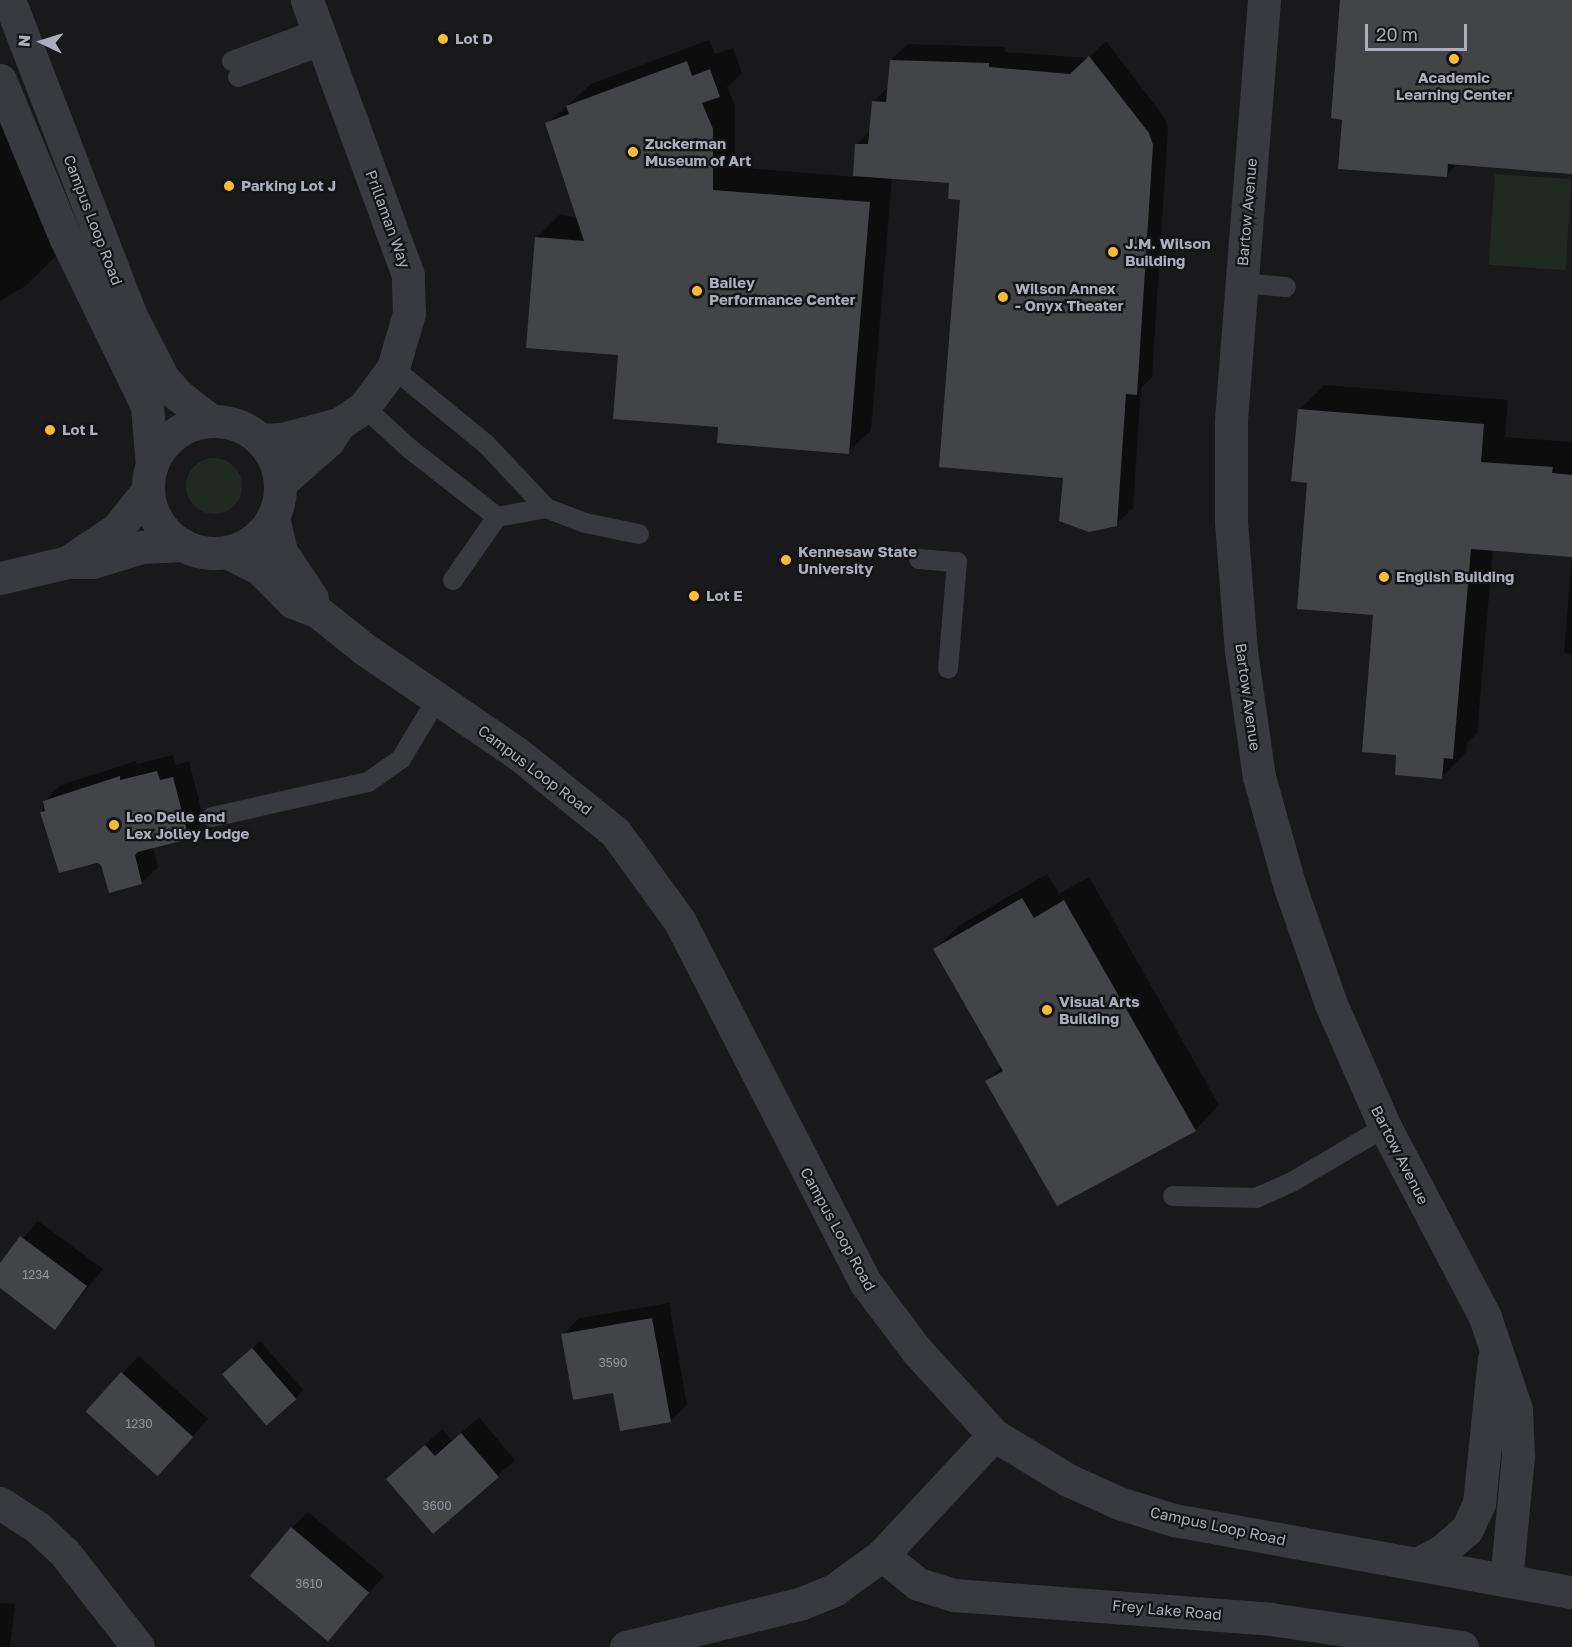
<!DOCTYPE html>
<style>
body{margin:0}
#map{position:relative;width:1572px;height:1647px;overflow:hidden;background:#19191b;font-family:"Golos Text",sans-serif}
div>[style]{position:absolute}
.green>*{inset:0;background:#202922;transform-origin:0 0}
.round{border-radius:50%}
.shadow>*{inset:0;background:#0007}
.building>*{inset:0;background:#434448;transform-origin:0 0}
.lane>*{height:20px;margin:-10px;padding:0 10px;transform-origin:10px;border-radius:10px;background:#393a40}
.street>*{height:33px;margin:-16.5px;padding:0 16.5px;transform-origin:16.5px;border-radius:16.5px;background:#393a40}
.street>.ring{margin:-16.5px;padding:0;box-sizing:content-box;background:none;border:33px solid #393a40;border-radius:50%}
.dots>*{width:16px;height:16px;translate:-50% -50%;box-sizing:border-box;border:3px solid #141416;border-radius:50%}
span{translate:-50% -50%;white-space:nowrap;text-align:center;line-height:1.15;-webkit-text-stroke:4.5px #141416;paint-order:stroke}
.number-label{font-size:12px;color:#91949e}
.number-label span{-webkit-text-stroke-width:0}
.poi-label{font-size:15px;color:#abafbb;font-weight:700}
.left{translate:0 -50%;text-align:left}
.street-label{font-size:15px;color:#abafbb}
.north{position:absolute;left:12px;top:12px;width:60px;height:60px;-webkit-text-stroke:4px #141416;paint-order:stroke;rotate:274deg;font-size:16px;font-weight:700;line-height:24px;text-align:center;color:#abafbb}
.north::after{content:'';display:block;margin:auto;width:21px;height:27px;background:#abafbb;clip-path:polygon(50% 0,100% 100%,50% 72%,0 100%)}
.scale{position:absolute;left:1365px;top:24px;width:102px;height:27px;box-sizing:border-box;border:3px solid #abafbb;border-top:0;padding-left:8px;font-size:18px;line-height:21px;white-space:nowrap;color:#abafbb;-webkit-text-stroke:4px #141416;paint-order:stroke}
</style>
<div id="map">
<div class="green">
<i style="left:1495px;top:174px;width:77px;height:91px;rotate:4deg"></i>
<i class="round" style="left:186px;top:458px;width:56px;height:56px"></i>
</div>
<div class="shadow">
<i style="clip-path:polygon(1342px 0,1572px 0,1572px 172px,1458px 163px,1446px 176px,1344px 118px)"></i>
<i style="clip-path:polygon(709px 40px,715px 54px,733px 48px,742px 73px,727px 87px,735px 106px,735px 167px,854px 177px,857px 144px,871px 130px,874px 101px,889px 86px,891px 60px,908px 44px,1005px 47px,1005px 52px,1088px 58px,1106px 41px,1164px 117px,1168px 128px,1152px 377px,1141px 388px,1133px 508px,1116px 524px,1064px 476px,962px 198px,951px 181px,892px 177px,871px 430px,848px 452px,720px 426px,620px 354px,536px 238px,559px 215px,577px 217px,547px 124px,591px 84px)"></i>
<i style="clip-path:polygon(0 96px,73px 239px,27px 285px,0 301px)"></i>
<i style="clip-path:polygon(1324px 385px,1508px 400px,1505px 437px,1572px 442px,1572px 555px,1493px 549px,1477px 733px,1467px 743px,1466px 752px,1442px 777px,1398px 754px,1375px 613px,1309px 481px,1299px 410px)"></i>
<i style="clip-path:polygon(1572px 557px,1572px 654px,1564px 653px)"></i>
<i style="clip-path:polygon(173px 755px,176px 765px,189px 761px,204px 821px,188px 837px,153px 847px,158px 867px,141px 883px,103px 863px,60px 871px,42px 812px,44px 801px,61px 785px,136px 761px,137px 764px)"></i>
<i style="clip-path:polygon(1047px 874px,1059px 894px,1089px 877px,1219px 1105px,1195px 1130px,987px 1081px,1002px 1067px,935px 949px,960px 925px)"></i>
<i style="clip-path:polygon(38px 1221px,103px 1269px,55px 1328px,0 1286px,0 1265px)"></i>
<i style="clip-path:polygon(669px 1303px,687px 1405px,670px 1421px,614px 1391px,563px 1335px,579px 1318px)"></i>
<i style="clip-path:polygon(260px 1341px,303px 1390px,296px 1398px,232px 1367px)"></i>
<i style="clip-path:polygon(139px 1356px,208px 1419px,174px 1457px,88px 1411px)"></i>
<i style="clip-path:polygon(479px 1417px,515px 1460px,433px 1532px,388px 1479px,442px 1429px,452px 1441px)"></i>
<i style="clip-path:polygon(308px 1512px,384px 1576px,328px 1640px,292px 1528px)"></i>
<i style="clip-path:polygon(0 1603px,15px 1604px,10px 1647px,0 1647px)"></i>
</div>
<div class="building">
<i style="clip-path:polygon(1340px 0,1572px 0,1572px 174px,1448px 164px,1447px 177px,1338px 169px,1342px 120px,1331px 118px)"></i>
<i style="clip-path:polygon(1089px 56px,1149px 133px,1153px 145px,1137px 395px,1126px 394px,1117px 526px,1089px 532px,1059px 521px,1063px 478px,939px 467px,960px 200px,948px 199px,949px 183px,853px 176px,855px 144px,868px 144px,872px 101px,886px 102px,890px 60px,989px 63px,989px 67px,1070px 74px)"></i>
<i style="clip-path:polygon(687px 61px,692px 76px,710px 69px,720px 97px,702px 103px,713px 129px,713px 190px,870px 202px,849px 454px,717px 443px,718px 427px,613px 419px,618px 355px,526px 348px,535px 237px,584px 241px,545px 123px,569px 114px,566px 106px)"></i>
<i style="clip-path:polygon(1298px 409px,1484px 424px,1481px 462px,1553px 467px,1552px 473px,1572px 475px,1572px 557px,1471px 549px,1453px 759px,1444px 758px,1442px 779px,1395px 775px,1396px 755px,1362px 752px,1373px 615px,1297px 609px,1307px 483px,1291px 481px)"></i>
<i style="clip-path:polygon(157px 771px,160px 780px,173px 777px,189px 839px,138px 852px,135px 855px,142px 884px,109px 893px,101px 865px,97px 863px,59px 873px,40px 812px,45px 811px,43px 801px,120px 776px,120px 780px)"></i>
<i style="clip-path:polygon(1022px 898px,1034px 918px,1064px 900px,1196px 1131px,1057px 1206px,985px 1081px,1003px 1071px,933px 949px)"></i>
<i style="clip-path:polygon(20px 1236px,87px 1286px,55px 1330px,0 1288px,0 1263px)"></i>
<i style="clip-path:polygon(652px 1318px,671px 1422px,620px 1431px,613px 1393px,573px 1400px,561px 1334px)"></i>
<i style="left:252px;top:1348px;width:68px;height:40px;rotate:49deg"></i>
<i style="left:121px;top:1372px;width:97px;height:53px;rotate:42deg"></i>
<i style="clip-path:polygon(461px 1433px,499px 1477px,433px 1534px,386px 1479px,425px 1445px,435px 1456px)"></i>
<i style="left:291px;top:1527px;width:102px;height:64px;rotate:40deg"></i>
</div>
<div class="lane">
<i style="left:232px;top:61px;width:92px;rotate:-20.4deg"></i>
<i style="left:238px;top:77px;width:92px;rotate:-20.4deg"></i>
<i style="left:1242px;top:283px;width:44px;rotate:5.2deg"></i>
<i style="left:393px;top:368px;width:120px;rotate:39.3deg"></i>
<i style="left:486px;top:444px;width:88px;rotate:46.8deg"></i>
<i style="left:546px;top:508px;width:42px;rotate:21deg"></i>
<i style="left:585px;top:523px;width:55px;rotate:11.5deg"></i>
<i style="left:364px;top:407px;width:62px;rotate:42.4deg"></i>
<i style="left:410px;top:449px;width:110px;rotate:38deg"></i>
<i style="left:497px;top:517px;width:77px;rotate:124.9deg"></i>
<i style="left:497px;top:517px;width:50px;rotate:-10.4deg"></i>
<i style="left:919px;top:559px;width:38px;rotate:5deg"></i>
<i style="left:957px;top:562px;width:107px;rotate:94.8deg"></i>
<i style="left:212px;top:817px;width:160px;rotate:-12.6deg"></i>
<i style="left:368px;top:782px;width:40px;rotate:-34.9deg"></i>
<i style="left:401px;top:759px;width:70px;rotate:-59deg"></i>
<i style="left:1173px;top:1196px;width:83px;rotate:1.4deg"></i>
<i style="left:1256px;top:1198px;width:39px;rotate:-24deg"></i>
<i style="left:1292px;top:1182px;width:108px;rotate:-30.6deg"></i>
</div>
<div class="street">
<i style="left:9px;top:0;width:339px;rotate:68.9deg"></i>
<i style="left:131px;top:316px;width:70px;rotate:62.7deg"></i>
<i style="left:163px;top:378px;width:23px;rotate:49deg"></i>
<i style="left:178px;top:395px;width:41px;rotate:38deg"></i>
<i style="left:1264px;top:0;width:424px;rotate:94.5deg"></i>
<i style="left:1231px;top:423px;width:99px;rotate:90deg"></i>
<i style="left:1231px;top:522px;width:129px;rotate:85.6deg"></i>
<i style="left:1241px;top:651px;width:127px;rotate:81.9deg"></i>
<i style="left:1259px;top:777px;width:114px;rotate:74.3deg"></i>
<i style="left:1290px;top:887px;width:124px;rotate:70.7deg"></i>
<i style="left:1331px;top:1004px;width:134px;rotate:66.3deg"></i>
<i style="left:1385px;top:1127px;width:215px;rotate:62.2deg"></i>
<i style="left:1485px;top:1317px;width:97px;rotate:71.4deg"></i>
<i style="left:1516px;top:1409px;width:47px;rotate:87.6deg"></i>
<i style="left:1518px;top:1456px;width:125px;rotate:95.5deg"></i>
<i style="left:0;top:80px;width:172px;rotate:67.5deg"></i>
<i style="left:66px;top:239px;width:186px;rotate:64.1deg"></i>
<i style="left:147px;top:406px;width:59px;rotate:85.2deg"></i>
<i class="ring" style="left:148px;top:421px;width:99px;height:99px"></i>
<i style="left:262px;top:440px;width:20px;rotate:-3deg"></i>
<i style="left:282px;top:439px;width:59px;rotate:-14.7deg"></i>
<i style="left:339px;top:424px;width:30px;rotate:-34deg"></i>
<i style="left:364px;top:407px;width:49px;rotate:-53.4deg"></i>
<i style="left:393px;top:368px;width:57px;rotate:-73.8deg"></i>
<i style="left:409px;top:313px;width:38px;rotate:-92deg"></i>
<i style="left:408px;top:275px;width:293px;rotate:-110.2deg"></i>
<i style="left:280px;top:483px;width:64px;rotate:-41.2deg"></i>
<i style="left:328px;top:441px;width:19px;rotate:-58deg"></i>
<i style="left:273px;top:517px;width:36px;rotate:77deg"></i>
<i style="left:281px;top:552px;width:55px;rotate:56deg"></i>
<i style="left:227px;top:552px;width:37px;rotate:27deg"></i>
<i style="left:260px;top:569px;width:47px;rotate:45deg"></i>
<i style="left:293px;top:602px;width:26px;rotate:21deg"></i>
<i style="left:317px;top:611px;width:59px;rotate:38.8deg"></i>
<i style="left:363px;top:648px;width:186px;rotate:34.3deg"></i>
<i style="left:517px;top:753px;width:126px;rotate:38.9deg"></i>
<i style="left:615px;top:832px;width:109px;rotate:54deg"></i>
<i style="left:679px;top:920px;width:407px;rotate:62.8deg"></i>
<i style="left:865px;top:1282px;width:86px;rotate:53deg"></i>
<i style="left:917px;top:1351px;width:114px;rotate:47.5deg"></i>
<i style="left:994px;top:1435px;width:87px;rotate:31.3deg"></i>
<i style="left:1068px;top:1480px;width:56px;rotate:24.3deg"></i>
<i style="left:1119px;top:1503px;width:58px;rotate:17.2deg"></i>
<i style="left:1174px;top:1520px;width:404px;rotate:10.3deg"></i>
<i style="left:69px;top:561px;width:58px;rotate:-33.7deg"></i>
<i style="left:117px;top:529px;width:50px;rotate:-51.5deg"></i>
<i style="left:0;top:578px;width:70px;rotate:-13.2deg"></i>
<i style="left:68px;top:562px;width:25px"></i>
<i style="left:93px;top:562px;width:51px;rotate:-17deg"></i>
<i style="left:142px;top:547px;width:41px;rotate:-2.8deg"></i>
<i style="left:0;top:1503px;width:44px;rotate:33deg"></i>
<i style="left:37px;top:1527px;width:37px;rotate:43deg"></i>
<i style="left:64px;top:1552px;width:120px;rotate:52.1deg"></i>
<i style="left:882px;top:1555px;width:46px;rotate:38.9deg"></i>
<i style="left:918px;top:1584px;width:38px;rotate:17deg"></i>
<i style="left:954px;top:1595px;width:317px;rotate:4.3deg"></i>
<i style="left:1270px;top:1619px;width:194px;rotate:8.3deg"></i>
<i style="left:1418px;top:1564px;width:29px;rotate:-29deg"></i>
<i style="left:1443px;top:1550px;width:32px;rotate:-41deg"></i>
<i style="left:1467px;top:1529px;width:29px;rotate:-65deg"></i>
<i style="left:1479px;top:1503px;width:145px;rotate:-84.1deg"></i>
<i style="left:626px;top:1647px;width:181px;rotate:-14deg"></i>
<i style="left:802px;top:1603px;width:35px;rotate:-22deg"></i>
<i style="left:834px;top:1590px;width:59px;rotate:-36.1deg"></i>
<i style="left:882px;top:1555px;width:164px;rotate:-47deg"></i>
</div>
<div class="dots">
<i style="left:443px;top:39px;background:#f7bb34"></i>
<i style="left:1454px;top:59px;background:#f7bb34"></i>
<i style="left:633px;top:152px;background:#f7bb34"></i>
<i style="left:229px;top:186px;background:#f7bb34"></i>
<i style="left:1113px;top:252px;background:#f7bb34"></i>
<i style="left:697px;top:291px;background:#f7bb34"></i>
<i style="left:1003px;top:297px;background:#f7bb34"></i>
<i style="left:50px;top:430px;background:#f7bb34"></i>
<i style="left:786px;top:560px;background:#f7bb34"></i>
<i style="left:1384px;top:577px;background:#f7bb34"></i>
<i style="left:694px;top:596px;background:#f7bb34"></i>
<i style="left:114px;top:825px;background:#f7bb34"></i>
<i style="left:1047px;top:1010px;background:#f7bb34"></i>
</div>
<div class="number-label">
<span style="left:36px;top:1275px">1234</span>
<span style="left:613px;top:1363px">3590</span>
<span style="left:139px;top:1424px">1230</span>
<span style="left:437px;top:1506px">3600</span>
<span style="left:309px;top:1584px">3610</span>
</div>
<div class="poi-label">
<span class="left" style="left:455px;top:39px">Lot D</span>
<span style="left:1454px;top:86px">Academic<br>Learning Center</span>
<span class="left" style="left:645px;top:152px">Zuckerman<br>Museum of Art</span>
<span class="left" style="left:241px;top:186px">Parking Lot J</span>
<span class="left" style="left:1125px;top:252px">J.M. Wilson<br>Building</span>
<span class="left" style="left:709px;top:291px">Bailey<br>Performance Center</span>
<span class="left" style="left:1015px;top:297px">Wilson Annex<br>- Onyx Theater</span>
<span class="left" style="left:62px;top:430px">Lot L</span>
<span class="left" style="left:798px;top:560px">Kennesaw State<br>University</span>
<span class="left" style="left:1396px;top:577px">English Building</span>
<span class="left" style="left:706px;top:596px">Lot E</span>
<span class="left" style="left:126px;top:825px">Leo Delle and<br>Lex Jolley Lodge</span>
<span class="left" style="left:1059px;top:1010px">Visual Arts<br>Building</span>
</div>
<div class="street-label">
<span style="left:1247px;top:212px;rotate:-85deg">Bartow Avenue</span>
<span style="left:388px;top:219px;rotate:70deg">Prillaman Way</span>
<span style="left:93px;top:220px;rotate:69deg">Campus Loop Road</span>
<span style="left:1248px;top:697px;rotate:82deg">Bartow Avenue</span>
<span style="left:535px;top:770px;rotate:37deg">Campus Loop Road</span>
<span style="left:1400px;top:1155px;rotate:63deg">Bartow Avenue</span>
<span style="left:838px;top:1229px;rotate:61deg">Campus Loop Road</span>
<span style="left:1218px;top:1526px;rotate:12deg">Campus Loop Road</span>
<span style="left:1167px;top:1610px;rotate:5deg">Frey Lake Road</span>
</div>
<div class="north">N</div>
<div class="scale">20 m</div>
</div>
